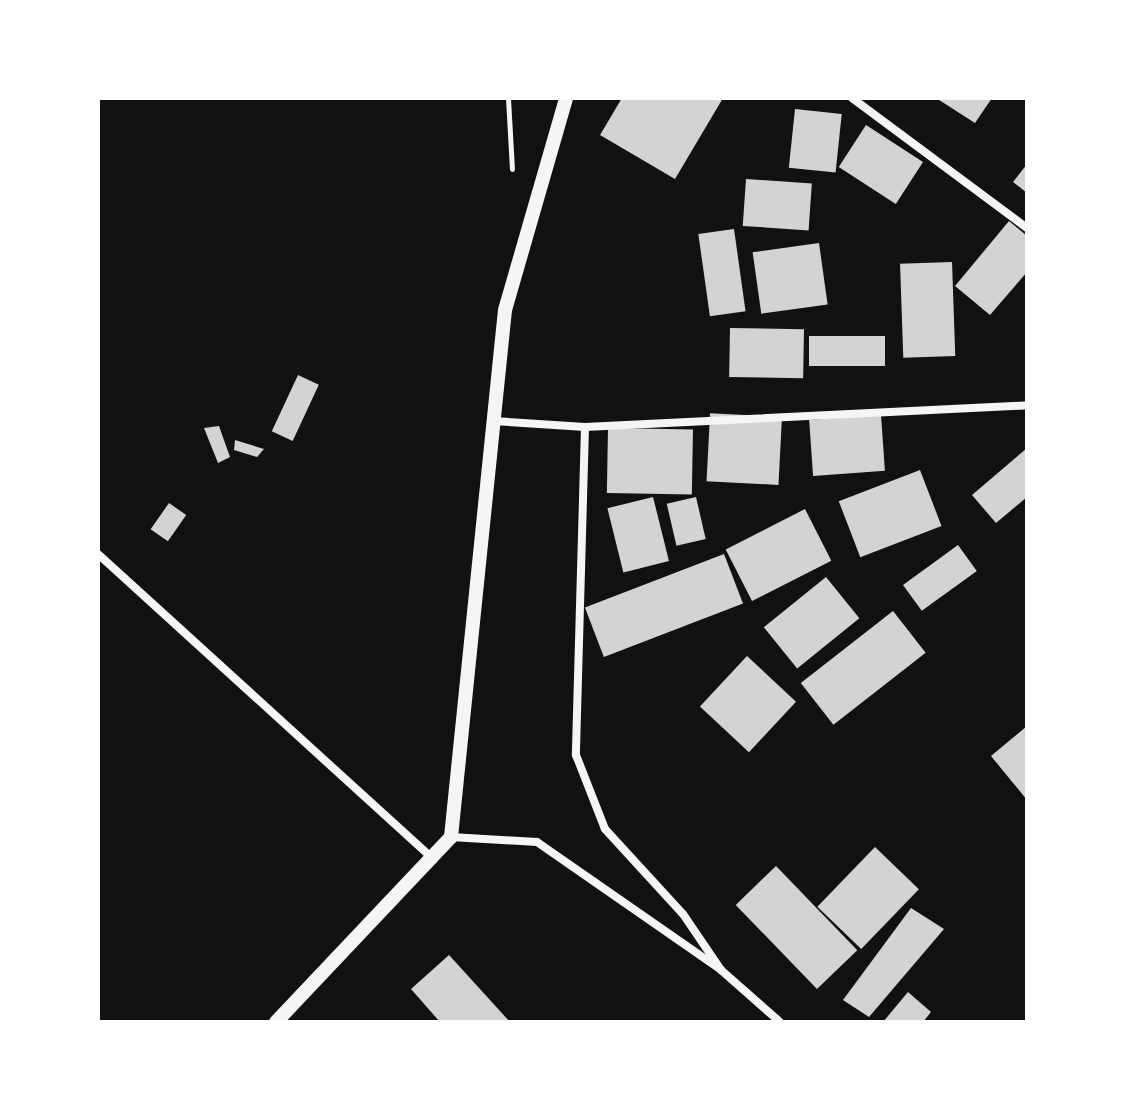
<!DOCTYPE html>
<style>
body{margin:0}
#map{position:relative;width:1125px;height:1120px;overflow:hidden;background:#111;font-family:Lato,sans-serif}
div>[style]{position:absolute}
.building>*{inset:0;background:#d3d3d3;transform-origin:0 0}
.path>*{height:5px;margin:-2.5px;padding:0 2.5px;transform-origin:2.5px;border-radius:2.5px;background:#f5f5f5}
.minor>*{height:8px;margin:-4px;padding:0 4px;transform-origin:4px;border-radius:4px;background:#f5f5f5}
.tertiary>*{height:14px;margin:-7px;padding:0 7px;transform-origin:7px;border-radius:7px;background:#f5f5f5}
span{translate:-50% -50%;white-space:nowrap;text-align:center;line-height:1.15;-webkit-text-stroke:7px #fff;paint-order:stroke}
.frame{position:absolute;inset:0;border:100px solid #fff;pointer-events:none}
</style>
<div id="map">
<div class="building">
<i style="clip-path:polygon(622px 98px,723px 98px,675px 179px,600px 135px)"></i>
<i style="clip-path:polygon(936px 98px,992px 98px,975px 123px)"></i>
<i style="left:795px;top:109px;width:47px;height:59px;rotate:6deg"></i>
<i style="left:866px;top:125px;width:68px;height:50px;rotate:33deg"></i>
<i style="clip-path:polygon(1027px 164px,1027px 193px,1013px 182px)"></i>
<i style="left:746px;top:179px;width:66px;height:47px;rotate:4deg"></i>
<i style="clip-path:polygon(1009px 221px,1027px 236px,1027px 272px,990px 315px,955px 286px)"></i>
<i style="left:734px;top:229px;width:83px;height:36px;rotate:82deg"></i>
<i style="left:819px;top:243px;width:62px;height:67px;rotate:82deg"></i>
<i style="left:952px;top:262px;width:94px;height:52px;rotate:88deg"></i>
<i style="left:730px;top:328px;width:74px;height:49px;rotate:1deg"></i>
<i style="left:885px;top:336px;width:30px;height:76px;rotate:90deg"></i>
<i style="left:298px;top:375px;width:23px;height:62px;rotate:25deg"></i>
<i style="left:881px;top:415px;width:56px;height:72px;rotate:86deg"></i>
<i style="left:782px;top:417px;width:68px;height:72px;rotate:93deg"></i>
<i style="clip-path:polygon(219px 426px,230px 457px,218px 463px,204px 428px)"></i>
<i style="left:608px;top:428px;width:85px;height:65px;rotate:1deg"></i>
<i style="clip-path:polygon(235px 440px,264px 449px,257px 457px,234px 450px)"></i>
<i style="clip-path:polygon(1027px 448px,1027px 497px,996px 523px,972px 495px)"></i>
<i style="left:920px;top:470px;width:60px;height:87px;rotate:69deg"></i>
<i style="left:653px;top:497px;width:66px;height:47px;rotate:76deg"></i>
<i style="left:696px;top:497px;width:43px;height:30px;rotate:77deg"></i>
<i style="left:169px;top:503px;width:21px;height:32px;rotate:35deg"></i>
<i style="left:805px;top:509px;width:58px;height:89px;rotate:63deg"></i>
<i style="left:958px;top:545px;width:32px;height:68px;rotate:54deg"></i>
<i style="left:724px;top:554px;width:53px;height:149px;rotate:69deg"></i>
<i style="left:826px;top:577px;width:53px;height:80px;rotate:51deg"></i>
<i style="left:893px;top:611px;width:53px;height:117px;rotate:52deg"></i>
<i style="left:747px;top:656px;width:67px;height:69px;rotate:43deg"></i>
<i style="clip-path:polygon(1027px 726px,1027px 800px,991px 756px)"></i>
<i style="left:875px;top:847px;width:61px;height:83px;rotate:44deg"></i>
<i style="left:776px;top:866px;width:117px;height:56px;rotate:46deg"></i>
<i style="clip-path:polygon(911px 908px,944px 929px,869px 1017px,843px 1000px)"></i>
<i style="clip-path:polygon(449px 955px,510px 1022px,440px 1022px,411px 989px)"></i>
<i style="clip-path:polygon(908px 992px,931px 1012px,923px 1022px,883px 1022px)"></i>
</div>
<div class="path">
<i style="left:508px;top:98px;width:71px;rotate:86.8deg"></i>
</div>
<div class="minor">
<i style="left:852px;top:98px;width:218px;rotate:36.6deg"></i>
<i style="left:493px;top:421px;width:92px;rotate:3.7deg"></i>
<i style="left:585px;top:427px;width:443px;rotate:-2.8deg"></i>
<i style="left:585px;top:427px;width:328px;rotate:91.6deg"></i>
<i style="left:576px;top:755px;width:79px;rotate:68.6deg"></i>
<i style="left:605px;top:829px;width:115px;rotate:47.5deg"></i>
<i style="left:683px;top:914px;width:68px;rotate:55.8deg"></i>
<i style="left:98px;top:554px;width:454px;rotate:42.3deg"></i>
<i style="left:451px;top:837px;width:86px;rotate:3.3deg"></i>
<i style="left:537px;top:842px;width:224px;rotate:34.8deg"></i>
<i style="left:721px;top:970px;width:79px;rotate:41.4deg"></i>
</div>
<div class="tertiary">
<i style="left:276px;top:1022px;width:255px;rotate:-46.6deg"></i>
<i style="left:451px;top:837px;width:530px;rotate:-84.15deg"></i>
<i style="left:505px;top:310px;width:221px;rotate:-73.9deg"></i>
</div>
<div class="frame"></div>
</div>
